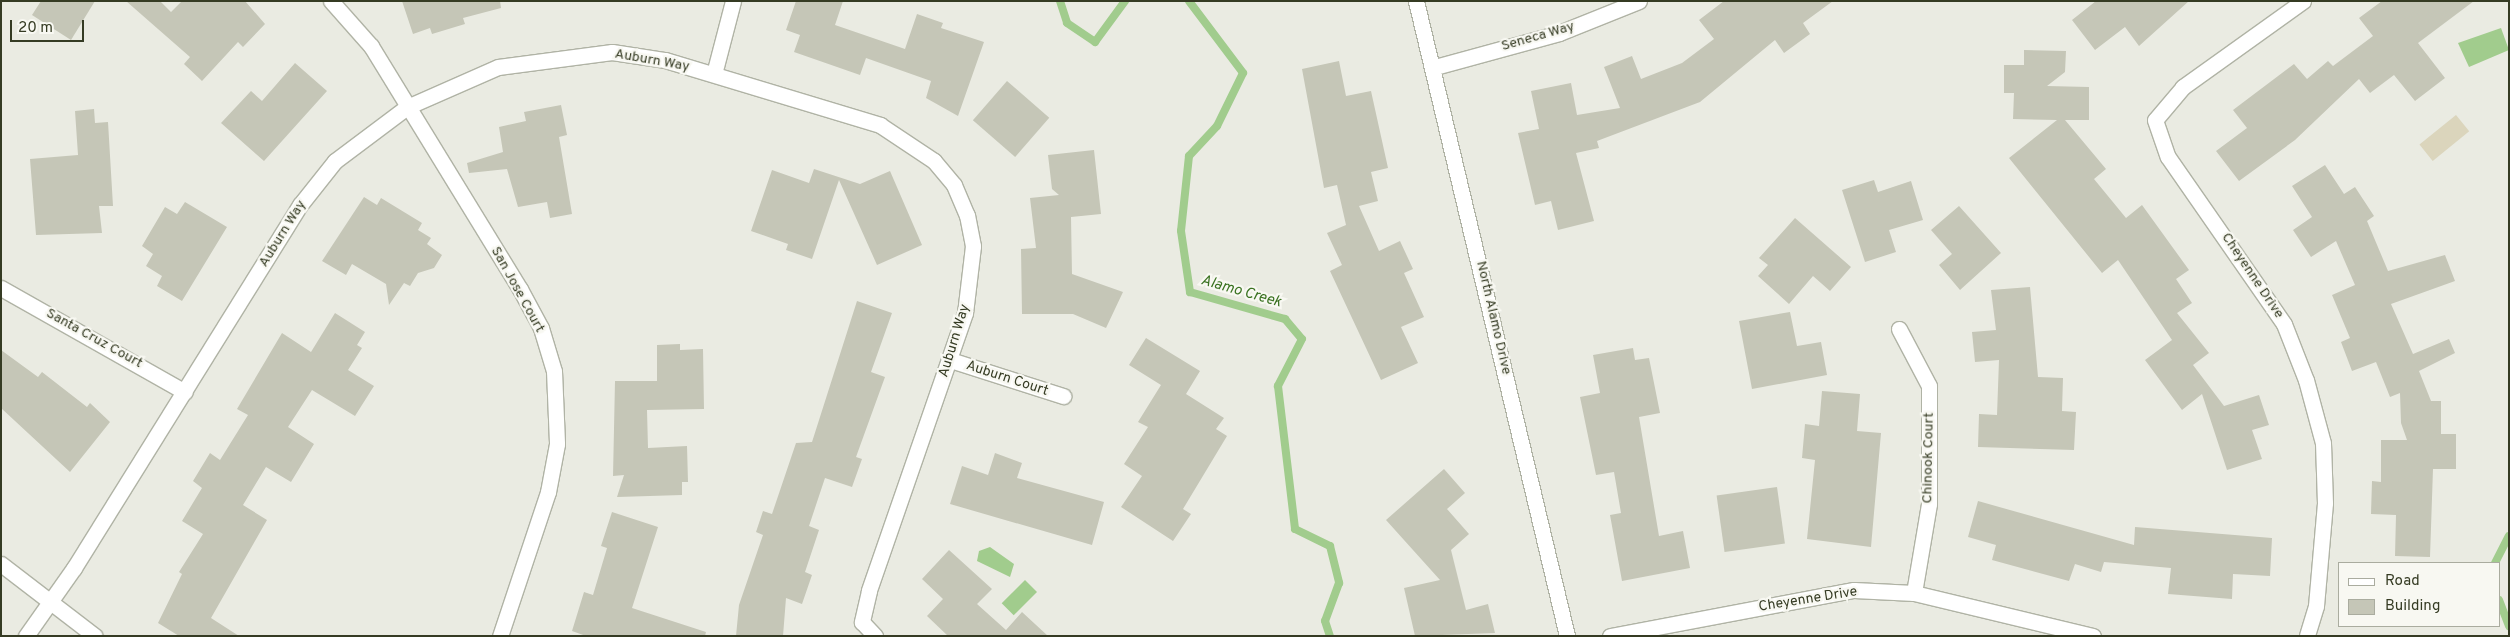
<!DOCTYPE html>
<style>
body{margin:0}
#map{position:relative;width:2510px;height:637px;overflow:hidden;background:#eaebe2;font-family:Overpass,sans-serif}
div>[style]{position:absolute}
.green>*{inset:0;background:#dbd5bc;transform-origin:0 0}
.water>*{inset:0;background:#a1cc8d;transform-origin:0 0}
.stream>*{height:8px;margin:-4px;padding:0 4px;transform-origin:4px;border-radius:4px;background:#a1cc8d}
.building>*{inset:0;background:#c5c6b7;transform-origin:0 0}
.roads{filter:drop-shadow(1px 0 #b0b3a5) drop-shadow(-1px 0 #b0b3a5) drop-shadow(0 1px #b0b3a5) drop-shadow(0 -1px #b0b3a5)}
.street>*{height:15px;margin:-7.5px;padding:0 7.5px;transform-origin:7.5px;border-radius:7.5px;background:#fff}
.secondary>*{height:15px;margin:-7.5px;padding:0 7.5px;transform-origin:7.5px;border-radius:7.5px;background:#fff}
span{translate:-50% -50%;white-space:nowrap;text-align:center;line-height:1.15;-webkit-text-stroke:4.5px #f8f8f2;paint-order:stroke}
.street-label{font-size:14px;color:#353b23}
.water-label{font-size:15px;color:#3a7221;font-style:italic}
.frame{position:absolute;inset:0;border:2px solid #353b23;pointer-events:none}
.legend{position:absolute;left:2338px;top:562px;width:162px;height:65px;box-sizing:border-box;background:#f8f8f2;border:1px solid #aaac9f;margin:0;padding:6px 9px;list-style:none;font-size:15px;color:#353b23}
.legend li{display:flex;align-items:center;gap:10px;height:25px}
.legend b{width:25px;border:1px solid #aaac9f}
.scale{position:absolute;left:10px;top:20px;width:74px;height:22px;box-sizing:border-box;border:2px solid #353b23;border-top:0;padding-left:6px;font-size:15px;line-height:18px;white-space:nowrap;color:#353b23;-webkit-text-stroke:4px #f8f8f2;paint-order:stroke}
</style>
<div id="map">
<div class="green">
<i style="left:2456px;top:115px;width:21px;height:47px;rotate:51deg"></i>
</div>
<div class="water">
<i style="clip-path:polygon(2501px 28px,2509px 50px,2469px 67px,2458px 43px)"></i>
<i style="clip-path:polygon(990px 547px,1014px 564px,1010px 577px,977px 561px,979px 551px)"></i>
<i style="left:1025px;top:580px;width:17px;height:33px;rotate:45deg"></i>
</div>
<div class="stream">
<i style="left:1060px;top:1px;width:23px;rotate:72deg"></i>
<i style="left:1067px;top:23px;width:34px;rotate:34deg"></i>
<i style="left:1095px;top:42px;width:51px;rotate:-53.8deg"></i>
<i style="left:1189px;top:1px;width:90px;rotate:53.1deg"></i>
<i style="left:1243px;top:73px;width:59px;rotate:116.1deg"></i>
<i style="left:1217px;top:126px;width:41px;rotate:133deg"></i>
<i style="left:1189px;top:156px;width:75px;rotate:96.1deg"></i>
<i style="left:1181px;top:231px;width:62px;rotate:81.6deg"></i>
<i style="left:1190px;top:292px;width:99px;rotate:15.9deg"></i>
<i style="left:1285px;top:319px;width:26px;rotate:50deg"></i>
<i style="left:1302px;top:339px;width:53px;rotate:117.1deg"></i>
<i style="left:1278px;top:386px;width:144px;rotate:83.2deg"></i>
<i style="left:1295px;top:529px;width:39px;rotate:26deg"></i>
<i style="left:1330px;top:546px;width:38px;rotate:76deg"></i>
<i style="left:1339px;top:583px;width:40px;rotate:110.2deg"></i>
<i style="left:1325px;top:621px;width:16px;rotate:72deg"></i>
<i style="left:2495px;top:563px;width:30px;rotate:-63deg"></i>
<i style="left:2499px;top:600px;width:28px;rotate:69deg"></i>
</div>
<div class="building">
<i style="clip-path:polygon(41px 1px,95px 1px,71px 40px,32px 15px)"></i>
<i style="clip-path:polygon(126px 1px,160px 1px,171px 12px,182px 1px,245px 1px,265px 24px,243px 47px,238px 42px,202px 81px,184px 64px,190px 57px)"></i>
<i style="clip-path:polygon(402px 1px,500px 1px,501px 8px,463px 18px,465px 24px,432px 34px,430px 28px,413px 34px)"></i>
<i style="clip-path:polygon(796px 1px,843px 1px,835px 25px,905px 49px,917px 14px,943px 23px,941px 28px,984px 42px,958px 116px,926px 98px,931px 81px,866px 58px,860px 75px,794px 52px,800px 35px,786px 30px)"></i>
<i style="clip-path:polygon(1724px 1px,1833px 1px,1803px 23px,1810px 34px,1784px 53px,1775px 40px,1700px 102px,1597px 141px,1599px 148px,1576px 153px,1594px 221px,1558px 230px,1551px 201px,1535px 205px,1518px 133px,1539px 129px,1531px 91px,1571px 83px,1577px 115px,1620px 108px,1604px 67px,1632px 56px,1641px 79px,1682px 63px,1714px 39px,1699px 20px)"></i>
<i style="clip-path:polygon(2096px 1px,2189px 1px,2139px 46px,2125px 27px,2095px 50px,2072px 20px)"></i>
<i style="clip-path:polygon(2382px 1px,2474px 1px,2418px 43px,2445px 78px,2415px 101px,2394px 75px,2370px 93px,2359px 79px,2295px 140px,2239px 181px,2216px 151px,2247px 128px,2233px 110px,2294px 64px,2307px 79px,2328px 61px,2333px 66px,2373px 36px,2359px 18px)"></i>
<i style="clip-path:polygon(2024px 50px,2066px 51px,2065px 72px,2047px 86px,2089px 87px,2089px 120px,2065px 120px,2106px 169px,2094px 179px,2126px 218px,2142px 205px,2189px 270px,2176px 279px,2192px 303px,2177px 313px,2209px 353px,2193px 365px,2224px 406px,2259px 395px,2269px 425px,2252px 430px,2262px 459px,2227px 470px,2202px 394px,2182px 410px,2145px 360px,2172px 340px,2118px 260px,2102px 273px,2009px 158px,2057px 120px,2013px 119px,2014px 93px,2004px 93px,2004px 65px,2024px 65px)"></i>
<i style="clip-path:polygon(1339px 61px,1346px 96px,1371px 91px,1388px 168px,1371px 172px,1378px 201px,1359px 206px,1379px 251px,1400px 241px,1413px 269px,1404px 273px,1424px 317px,1401px 327px,1418px 363px,1381px 380px,1330px 271px,1342px 265px,1327px 233px,1346px 225px,1337px 185px,1324px 188px,1302px 69px)"></i>
<i style="clip-path:polygon(295px 63px,327px 91px,264px 161px,221px 123px,251px 91px,262px 101px)"></i>
<i style="left:1007px;top:81px;width:56px;height:52px;rotate:41deg"></i>
<i style="clip-path:polygon(561px 105px,567px 135px,559px 137px,572px 214px,550px 218px,547px 202px,518px 207px,507px 169px,469px 173px,467px 163px,503px 152px,499px 127px,526px 121px,524px 112px)"></i>
<i style="clip-path:polygon(94px 109px,95px 123px,108px 122px,113px 206px,99px 206px,102px 233px,36px 235px,30px 159px,78px 155px,75px 111px)"></i>
<i style="clip-path:polygon(1094px 150px,1101px 214px,1071px 217px,1072px 274px,1123px 292px,1106px 328px,1073px 314px,1022px 314px,1021px 249px,1036px 248px,1030px 198px,1059px 195px,1052px 189px,1048px 155px)"></i>
<i style="clip-path:polygon(2325px 165px,2344px 194px,2355px 187px,2374px 216px,2367px 221px,2388px 271px,2445px 255px,2455px 281px,2391px 304px,2413px 354px,2449px 339px,2455px 353px,2419px 371px,2431px 401px,2441px 401px,2441px 434px,2456px 434px,2456px 469px,2433px 469px,2430px 557px,2395px 556px,2396px 515px,2371px 514px,2372px 481px,2381px 482px,2381px 440px,2407px 440px,2401px 423px,2400px 393px,2390px 397px,2376px 362px,2352px 371px,2341px 342px,2350px 338px,2332px 295px,2355px 285px,2336px 241px,2311px 257px,2293px 230px,2312px 217px,2292px 186px)"></i>
<i style="clip-path:polygon(814px 169px,860px 184px,890px 171px,922px 245px,877px 265px,839px 180px,812px 259px,786px 250px,788px 244px,751px 231px,772px 170px,809px 183px)"></i>
<i style="clip-path:polygon(1874px 180px,1878px 192px,1911px 181px,1923px 220px,1889px 230px,1896px 252px,1865px 262px,1842px 190px)"></i>
<i style="clip-path:polygon(364px 197px,377px 205px,381px 198px,422px 223px,418px 230px,431px 238px,427px 244px,442px 255px,434px 268px,418px 273px,410px 286px,404px 283px,389px 305px,386px 284px,352px 264px,346px 275px,322px 261px)"></i>
<i style="clip-path:polygon(185px 202px,227px 227px,182px 301px,157px 286px,162px 276px,146px 266px,153px 254px,142px 246px,165px 207px,177px 214px)"></i>
<i style="clip-path:polygon(1959px 206px,2001px 253px,1960px 290px,1939px 265px,1952px 254px,1931px 230px)"></i>
<i style="clip-path:polygon(1795px 218px,1851px 267px,1830px 291px,1813px 276px,1789px 304px,1758px 276px,1768px 265px,1759px 258px)"></i>
<i style="clip-path:polygon(2030px 287px,2038px 377px,2063px 378px,2062px 411px,2076px 412px,2074px 450px,1978px 447px,1979px 414px,1997px 415px,1999px 360px,1975px 362px,1972px 332px,1996px 330px,1991px 290px)"></i>
<i style="clip-path:polygon(857px 301px,892px 313px,871px 372px,885px 377px,856px 457px,862px 459px,852px 487px,825px 478px,809px 526px,819px 530px,805px 572px,812px 575px,802px 604px,786px 598px,783px 636px,736px 636px,739px 605px,763px 535px,756px 532px,763px 511px,772px 514px,796px 443px,812px 442px)"></i>
<i style="clip-path:polygon(1790px 312px,1797px 346px,1821px 342px,1827px 375px,1752px 389px,1739px 321px)"></i>
<i style="clip-path:polygon(335px 313px,365px 332px,357px 345px,362px 348px,348px 370px,374px 386px,355px 416px,312px 390px,288px 427px,314px 444px,291px 482px,266px 467px,243px 505px,267px 520px,211px 618px,239px 636px,179px 636px,158px 623px,182px 574px,179px 572px,203px 534px,182px 521px,202px 488px,193px 481px,210px 453px,220px 460px,248px 415px,237px 409px,282px 333px,311px 352px)"></i>
<i style="clip-path:polygon(1146px 338px,1200px 371px,1186px 394px,1224px 418px,1216px 429px,1227px 436px,1183px 509px,1191px 514px,1173px 541px,1121px 507px,1142px 476px,1124px 464px,1148px 427px,1138px 422px,1161px 385px,1129px 365px)"></i>
<i style="clip-path:polygon(680px 344px,680px 350px,703px 349px,704px 409px,647px 410px,648px 448px,687px 446px,688px 482px,682px 482px,682px 495px,617px 497px,624px 475px,613px 476px,615px 381px,657px 381px,657px 345px)"></i>
<i style="clip-path:polygon(1633px 348px,1635px 360px,1649px 358px,1660px 413px,1639px 417px,1659px 536px,1683px 531px,1690px 568px,1622px 581px,1610px 515px,1621px 513px,1614px 472px,1596px 475px,1580px 397px,1600px 393px,1593px 355px)"></i>
<i style="clip-path:polygon(1px 350px,38px 377px,42px 372px,87px 407px,90px 403px,110px 422px,70px 472px,1px 408px)"></i>
<i style="clip-path:polygon(1822px 391px,1860px 394px,1857px 431px,1881px 433px,1871px 547px,1807px 539px,1815px 460px,1802px 458px,1805px 424px,1819px 426px)"></i>
<i style="clip-path:polygon(995px 453px,1022px 463px,1017px 478px,1104px 502px,1092px 545px,950px 504px,962px 466px,988px 475px)"></i>
<i style="clip-path:polygon(1444px 469px,1465px 493px,1447px 509px,1469px 534px,1451px 550px,1466px 610px,1488px 604px,1495px 633px,1415px 636px,1404px 588px,1440px 580px,1386px 520px)"></i>
<i style="left:1777px;top:487px;width:57px;height:61px;rotate:82deg"></i>
<i style="clip-path:polygon(1978px 501px,2134px 545px,2135px 527px,2272px 538px,2270px 576px,2233px 574px,2232px 599px,2168px 594px,2171px 568px,2104px 562px,2101px 572px,2075px 564px,2069px 581px,1992px 560px,1996px 545px,1968px 537px)"></i>
<i style="clip-path:polygon(612px 512px,658px 527px,632px 608px,706px 632px,705px 636px,586px 636px,572px 631px,584px 592px,593px 595px,607px 548px,601px 546px)"></i>
<i style="clip-path:polygon(949px 550px,992px 589px,977px 604px,1006px 630px,1022px 612px,1048px 636px,948px 636px,927px 616px,943px 599px,922px 579px)"></i>
</div>
<div class="roads">
<div class="street">
<i style="left:331px;top:1px;width:60px;rotate:48.4deg"></i>
<i style="left:371px;top:46px;width:285px;rotate:58.5deg"></i>
<i style="left:520px;top:289px;width:44px;rotate:61.7deg"></i>
<i style="left:541px;top:328px;width:45px;rotate:73.2deg"></i>
<i style="left:554px;top:371px;width:73px;rotate:87.6deg"></i>
<i style="left:557px;top:444px;width:49px;rotate:100.6deg"></i>
<i style="left:548px;top:492px;width:152px;rotate:108.4deg"></i>
<i style="left:2303px;top:1px;width:148px;rotate:144.4deg"></i>
<i style="left:2183px;top:87px;width:43px;rotate:130.3deg"></i>
<i style="left:2155px;top:120px;width:39px;rotate:71deg"></i>
<i style="left:2168px;top:157px;width:203px;rotate:55.2deg"></i>
<i style="left:2284px;top:324px;width:60px;rotate:68.6deg"></i>
<i style="left:2306px;top:380px;width:65px;rotate:74.9deg"></i>
<i style="left:2323px;top:443px;width:60px;rotate:88.1deg"></i>
<i style="left:2325px;top:503px;width:103px;rotate:95deg"></i>
<i style="left:2316px;top:606px;width:31px;rotate:107deg"></i>
<i style="left:1435px;top:67px;width:129px;rotate:-15.3deg"></i>
<i style="left:1559px;top:33px;width:86px;rotate:-21.8deg"></i>
<i style="left:714px;top:74px;width:75px;rotate:-75.4deg"></i>
<i style="left:1px;top:288px;width:211px;rotate:29.5deg"></i>
<i style="left:1899px;top:329px;width:64px;rotate:62.2deg"></i>
<i style="left:1929px;top:386px;width:118px;rotate:90deg"></i>
<i style="left:1929px;top:504px;width:90px;rotate:99.6deg"></i>
<i style="left:950px;top:360px;width:119px;rotate:17.7deg"></i>
<i style="left:26px;top:636px;width:83px;rotate:-54.8deg"></i>
<i style="left:74px;top:568px;width:428px;rotate:-58.1deg"></i>
<i style="left:300px;top:205px;width:56px;rotate:-51.5deg"></i>
<i style="left:335px;top:161px;width:90px;rotate:-36.9deg"></i>
<i style="left:407px;top:107px;width:99px;rotate:-23.7deg"></i>
<i style="left:498px;top:67px;width:115px;rotate:-7.5deg"></i>
<i style="left:612px;top:52px;width:54px;rotate:8.6deg"></i>
<i style="left:665px;top:60px;width:225px;rotate:16.8deg"></i>
<i style="left:880px;top:125px;width:65px;rotate:33.7deg"></i>
<i style="left:934px;top:161px;width:31px;rotate:50deg"></i>
<i style="left:954px;top:185px;width:33px;rotate:67deg"></i>
<i style="left:967px;top:215px;width:32px;rotate:79deg"></i>
<i style="left:973px;top:246px;width:67px;rotate:96.8deg"></i>
<i style="left:965px;top:313px;width:294px;rotate:109.1deg"></i>
<i style="left:869px;top:591px;width:32px;rotate:103deg"></i>
<i style="left:862px;top:622px;width:19px;rotate:47deg"></i>
<i style="left:1610px;top:636px;width:248px;rotate:-10.7deg"></i>
<i style="left:1854px;top:590px;width:60px;rotate:2.9deg"></i>
<i style="left:1914px;top:593px;width:184px;rotate:13.5deg"></i>
</div>
<div class="secondary">
<i style="left:1416px;top:1px;width:653px;rotate:76.62deg"></i>
<i style="left:1px;top:564px;width:118px;rotate:37.5deg"></i>
</div>
</div>
<div class="street-label">
<span style="left:1538px;top:37px;rotate:-16deg">Seneca Way</span>
<span style="left:652px;top:61px;rotate:10deg">Auburn Way</span>
<span style="left:283px;top:234px;rotate:-58deg">Auburn Way</span>
<span style="left:2252px;top:276px;rotate:56deg">Cheyenne Drive</span>
<span style="left:517px;top:290px;rotate:61deg">San Jose Court</span>
<span style="left:1493px;top:318px;rotate:77deg">North Alamo Drive</span>
<span style="left:94px;top:339px;rotate:29deg">Santa Cruz Court</span>
<span style="left:955px;top:341px;rotate:-73deg">Auburn Way</span>
<span style="left:1007px;top:379px;rotate:18deg">Auburn Court</span>
<span style="left:1929px;top:458px;rotate:-89deg">Chinook Court</span>
<span style="left:1808px;top:600px;rotate:-9deg">Cheyenne Drive</span>
</div>
<div class="water-label">
<span style="left:1241px;top:292px;rotate:16deg">Alamo Creek</span>
</div>
<div class="frame"></div>
<ul class="legend">
<li><b style="height:6px;background:#fff"></b>Road</li>
<li><b style="height:14px;background:#c5c6b7"></b>Building</li>
</ul>
<div class="scale">20 m</div>
</div>
